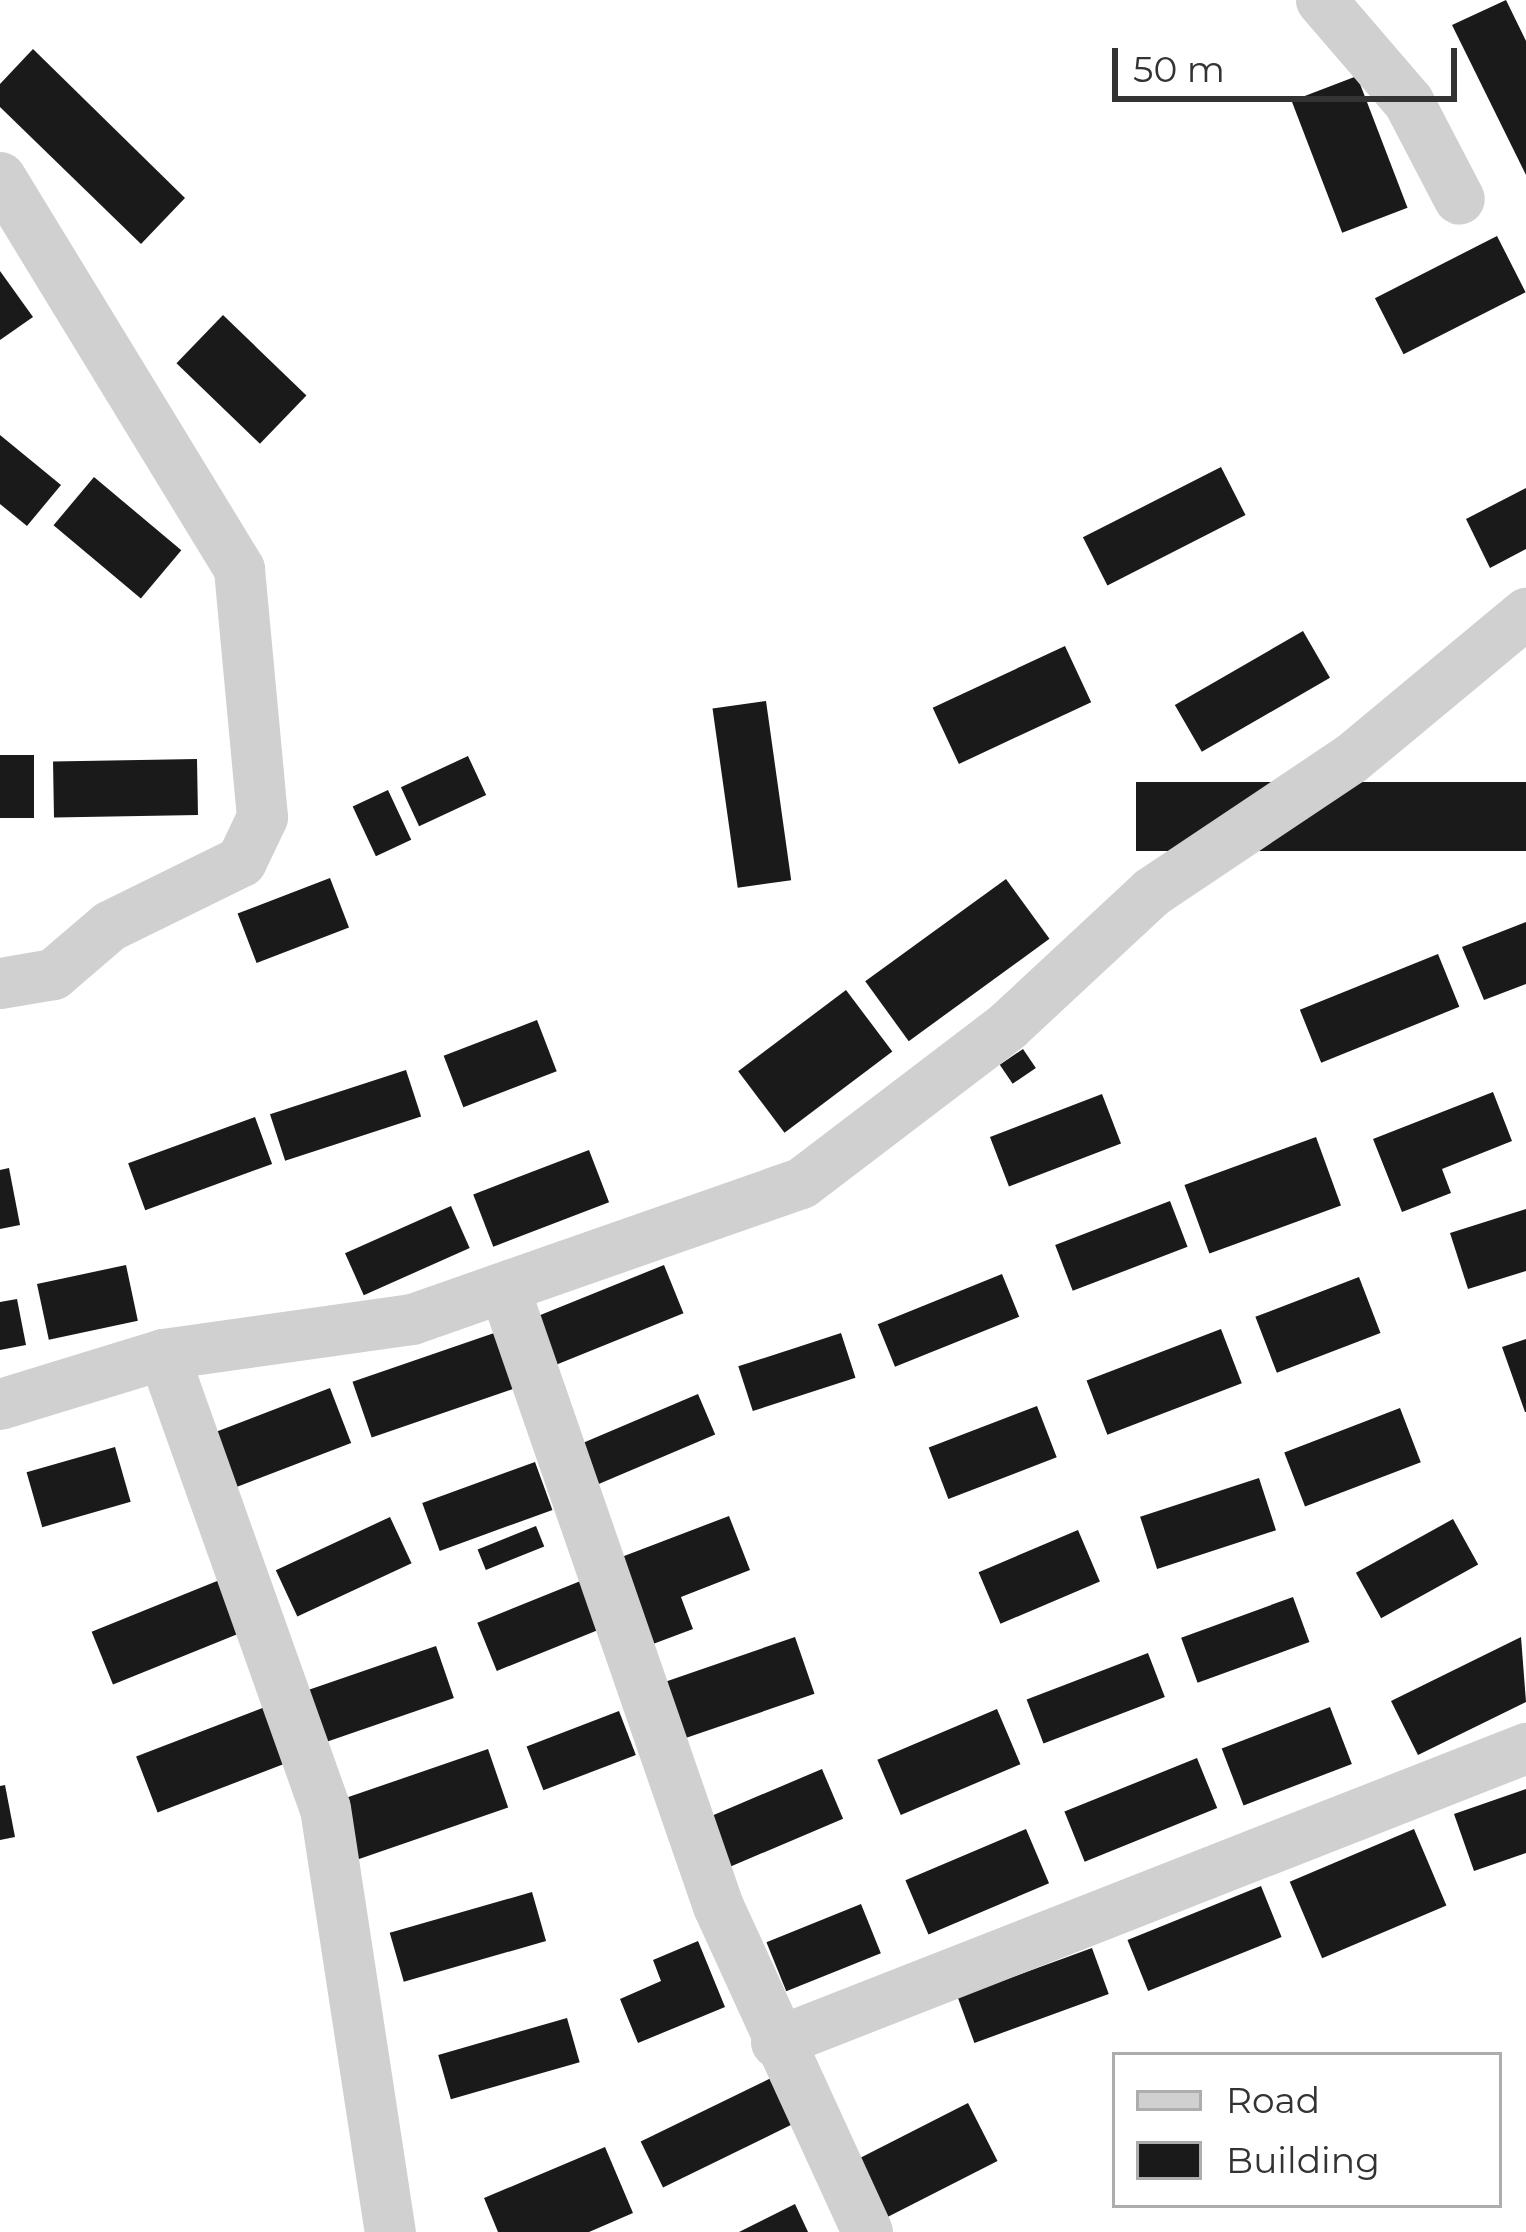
<!DOCTYPE html>
<style>
body{margin:0}
#map{position:relative;width:1526px;height:2232px;overflow:hidden;background:#fff;font-family:Montserrat,sans-serif}
div>[style]{position:absolute}
.building>*{inset:0;background:#1a1a1a;transform-origin:0 0}
.minor>*{height:51px;margin:-25.5px;padding:0 25.5px;transform-origin:25.5px;border-radius:25.5px;background:#d0d0d0}
span{translate:-50% -50%;white-space:nowrap;text-align:center;line-height:1.15;-webkit-text-stroke:12px #fff;paint-order:stroke}
.legend{position:absolute;left:1112px;top:2052px;width:390px;height:156px;box-sizing:border-box;background:#fff;border:3px solid #adadad;margin:0;padding:15px 21px;list-style:none;font-size:36px;color:#333}
.legend li{display:flex;align-items:center;gap:24px;height:60px}
.legend b{width:60px;border:3px solid #adadad}
.scale{position:absolute;left:1112px;top:48px;width:345px;height:54px;box-sizing:border-box;border:6px solid #333;border-top:0;padding-left:15px;font-size:36px;line-height:42px;white-space:nowrap;color:#333;-webkit-text-stroke:9px #fff;paint-order:stroke}
</style>
<div id="map">
<div class="building">
<i style="clip-path:polygon(1506px 0,1526px 41px,1526px 175px,1452px 25px)"></i>
<i style="clip-path:polygon(33px 49px,185px 198px,141px 244px,0 107px,0 84px)"></i>
<i style="left:1357px;top:76px;width:141px;height:70px;rotate:69deg"></i>
<i style="left:1497px;top:236px;width:63px;height:137px;rotate:63deg"></i>
<i style="clip-path:polygon(0 271px,33px 317px,0 340px)"></i>
<i style="left:223px;top:315px;width:116px;height:67px;rotate:44deg"></i>
<i style="clip-path:polygon(0 435px,61px 485px,27px 526px,0 504px)"></i>
<i style="left:1221px;top:467px;width:54px;height:155px;rotate:63deg"></i>
<i style="left:94px;top:477px;width:114px;height:63px;rotate:40deg"></i>
<i style="clip-path:polygon(1526px 488px,1526px 549px,1490px 568px,1466px 519px)"></i>
<i style="left:1303px;top:631px;width:54px;height:148px;rotate:60deg"></i>
<i style="left:1065px;top:646px;width:62px;height:146px;rotate:65deg"></i>
<i style="left:766px;top:701px;width:181px;height:54px;rotate:82deg"></i>
<i style="left:0;top:755px;width:34px;height:63px"></i>
<i style="left:468px;top:756px;width:43px;height:74px;rotate:65deg"></i>
<i style="left:197px;top:759px;width:56px;height:144px;rotate:89deg"></i>
<i style="left:1526px;top:782px;width:69px;height:390px;rotate:90deg"></i>
<i style="left:388px;top:790px;width:55px;height:39px;rotate:65deg"></i>
<i style="left:330px;top:878px;width:53px;height:99px;rotate:69deg"></i>
<i style="left:1006px;top:879px;width:74px;height:174px;rotate:54deg"></i>
<i style="clip-path:polygon(1526px 922px,1526px 984px,1484px 1000px,1462px 947px)"></i>
<i style="left:1438px;top:954px;width:57px;height:149px;rotate:68deg"></i>
<i style="left:846px;top:990px;width:77px;height:135px;rotate:53deg"></i>
<i style="left:537px;top:1020px;width:55px;height:100px;rotate:69deg"></i>
<i style="left:1023px;top:1049px;width:23px;height:28px;rotate:56deg"></i>
<i style="left:406px;top:1070px;width:49px;height:143px;rotate:72deg"></i>
<i style="clip-path:polygon(1493px 1092px,1512px 1141px,1442px 1169px,1451px 1193px,1402px 1212px,1373px 1139px)"></i>
<i style="left:1102px;top:1094px;width:53px;height:120px;rotate:69deg"></i>
<i style="left:255px;top:1117px;width:50px;height:135px;rotate:70deg"></i>
<i style="left:1316px;top:1137px;width:73px;height:140px;rotate:70deg"></i>
<i style="left:589px;top:1150px;width:56px;height:124px;rotate:69deg"></i>
<i style="clip-path:polygon(9px 1168px,20px 1225px,0 1229px,0 1170px)"></i>
<i style="left:1170px;top:1201px;width:49px;height:123px;rotate:69deg"></i>
<i style="left:451px;top:1206px;width:46px;height:116px;rotate:66deg"></i>
<i style="clip-path:polygon(1526px 1209px,1526px 1271px,1468px 1289px,1450px 1233px)"></i>
<i style="left:126px;top:1265px;width:57px;height:91px;rotate:78deg"></i>
<i style="left:664px;top:1265px;width:52px;height:144px;rotate:68deg"></i>
<i style="left:1002px;top:1274px;width:46px;height:134px;rotate:68deg"></i>
<i style="left:1359px;top:1277px;width:60px;height:111px;rotate:69deg"></i>
<i style="clip-path:polygon(17px 1299px,26px 1345px,0 1350px,0 1302px)"></i>
<i style="left:1221px;top:1329px;width:58px;height:144px;rotate:69deg"></i>
<i style="left:500px;top:1331px;width:59px;height:156px;rotate:71deg"></i>
<i style="left:841px;top:1333px;width:47px;height:108px;rotate:72deg"></i>
<i style="clip-path:polygon(1526px 1339px,1526px 1412px,1525px 1412px,1502px 1347px)"></i>
<i style="left:330px;top:1388px;width:59px;height:131px;rotate:69deg"></i>
<i style="left:698px;top:1394px;width:44px;height:131px;rotate:67deg"></i>
<i style="left:1037px;top:1406px;width:55px;height:116px;rotate:69deg"></i>
<i style="left:1400px;top:1408px;width:58px;height:124px;rotate:69deg"></i>
<i style="left:115px;top:1447px;width:57px;height:92px;rotate:74deg"></i>
<i style="left:535px;top:1462px;width:51px;height:120px;rotate:70deg"></i>
<i style="left:1259px;top:1478px;width:55px;height:125px;rotate:72deg"></i>
<i style="clip-path:polygon(729px 1516px,750px 1570px,681px 1597px,693px 1629px,645px 1647px,611px 1561px)"></i>
<i style="left:390px;top:1517px;width:51px;height:126px;rotate:65deg"></i>
<i style="left:1453px;top:1519px;width:52px;height:111px;rotate:61deg"></i>
<i style="left:536px;top:1526px;width:22px;height:63px;rotate:68deg"></i>
<i style="left:1078px;top:1530px;width:56px;height:108px;rotate:67deg"></i>
<i style="left:227px;top:1577px;width:57px;height:146px;rotate:68deg"></i>
<i style="left:583px;top:1580px;width:52px;height:114px;rotate:68deg"></i>
<i style="left:1293px;top:1597px;width:48px;height:119px;rotate:70deg"></i>
<i style="left:795px;top:1637px;width:60px;height:144px;rotate:71deg"></i>
<i style="clip-path:polygon(1521px 1637px,1526px 1702px,1418px 1755px,1391px 1701px)"></i>
<i style="left:436px;top:1646px;width:55px;height:149px;rotate:71deg"></i>
<i style="left:1148px;top:1653px;width:47px;height:130px;rotate:69deg"></i>
<i style="left:278px;top:1702px;width:60px;height:152px;rotate:69deg"></i>
<i style="left:1330px;top:1707px;width:61px;height:116px;rotate:69deg"></i>
<i style="left:997px;top:1709px;width:60px;height:130px;rotate:67deg"></i>
<i style="left:619px;top:1711px;width:47px;height:99px;rotate:69deg"></i>
<i style="left:488px;top:1749px;width:62px;height:160px;rotate:71deg"></i>
<i style="left:1197px;top:1758px;width:54px;height:143px;rotate:68deg"></i>
<i style="left:822px;top:1769px;width:54px;height:126px;rotate:67deg"></i>
<i style="clip-path:polygon(5px 1785px,15px 1837px,0 1840px,0 1786px)"></i>
<i style="clip-path:polygon(1526px 1789px,1526px 1853px,1474px 1871px,1454px 1814px)"></i>
<i style="left:1026px;top:1829px;width:59px;height:131px;rotate:67deg"></i>
<i style="left:1414px;top:1829px;width:83px;height:135px;rotate:67deg"></i>
<i style="left:1261px;top:1886px;width:55px;height:144px;rotate:68deg"></i>
<i style="left:532px;top:1892px;width:51px;height:148px;rotate:74deg"></i>
<i style="left:861px;top:1904px;width:53px;height:102px;rotate:68deg"></i>
<i style="clip-path:polygon(698px 1941px,725px 2007px,638px 2043px,620px 1999px,661px 1981px,653px 1960px)"></i>
<i style="left:1092px;top:1948px;width:49px;height:143px;rotate:70deg"></i>
<i style="left:567px;top:2018px;width:46px;height:134px;rotate:74deg"></i>
<i style="left:771px;top:2078px;width:51px;height:145px;rotate:64deg"></i>
<i style="left:968px;top:2103px;width:65px;height:135px;rotate:63deg"></i>
<i style="clip-path:polygon(605px 2147px,633px 2213px,589px 2232px,498px 2232px,484px 2198px)"></i>
<i style="clip-path:polygon(795px 2204px,808px 2232px,739px 2232px)"></i>
</div>
<div class="minor">
<i style="left:1321px;top:0;width:133px;rotate:49.3deg"></i>
<i style="left:1408px;top:101px;width:110px;rotate:62.5deg"></i>
<i style="left:0;top:177px;width:459px;rotate:58.6deg"></i>
<i style="left:239px;top:569px;width:249px;rotate:84.7deg"></i>
<i style="left:262px;top:817px;width:49px;rotate:115.5deg"></i>
<i style="left:241px;top:861px;width:147px;rotate:153.8deg"></i>
<i style="left:109px;top:926px;width:74px;rotate:139.4deg"></i>
<i style="left:53px;top:974px;width:54px;rotate:170.4deg"></i>
<i style="left:504px;top:1288px;width:654px;rotate:70.9deg"></i>
<i style="left:718px;top:1906px;width:358px;rotate:65.4deg"></i>
<i style="left:163px;top:1354px;width:482px;rotate:70.4deg"></i>
<i style="left:325px;top:1808px;width:429px;rotate:81.3deg"></i>
<i style="left:0;top:1404px;width:170px;rotate:-17.1deg"></i>
<i style="left:163px;top:1354px;width:251px;rotate:-8deg"></i>
<i style="left:412px;top:1319px;width:412px;rotate:-19.3deg"></i>
<i style="left:801px;top:1183px;width:259px;rotate:-37.3deg"></i>
<i style="left:1007px;top:1026px;width:197px;rotate:-42.9deg"></i>
<i style="left:1151px;top:892px;width:239px;rotate:-33.8deg"></i>
<i style="left:1350px;top:759px;width:229px;rotate:-39.7deg"></i>
<i style="left:776px;top:2042px;width:806px;rotate:-21.41deg"></i>
</div>
<ul class="legend">
<li><b style="height:15px;background:#d0d0d0"></b>Road</li>
<li><b style="height:33px;background:#1a1a1a"></b>Building</li>
</ul>
<div class="scale">50 m</div>
</div>
